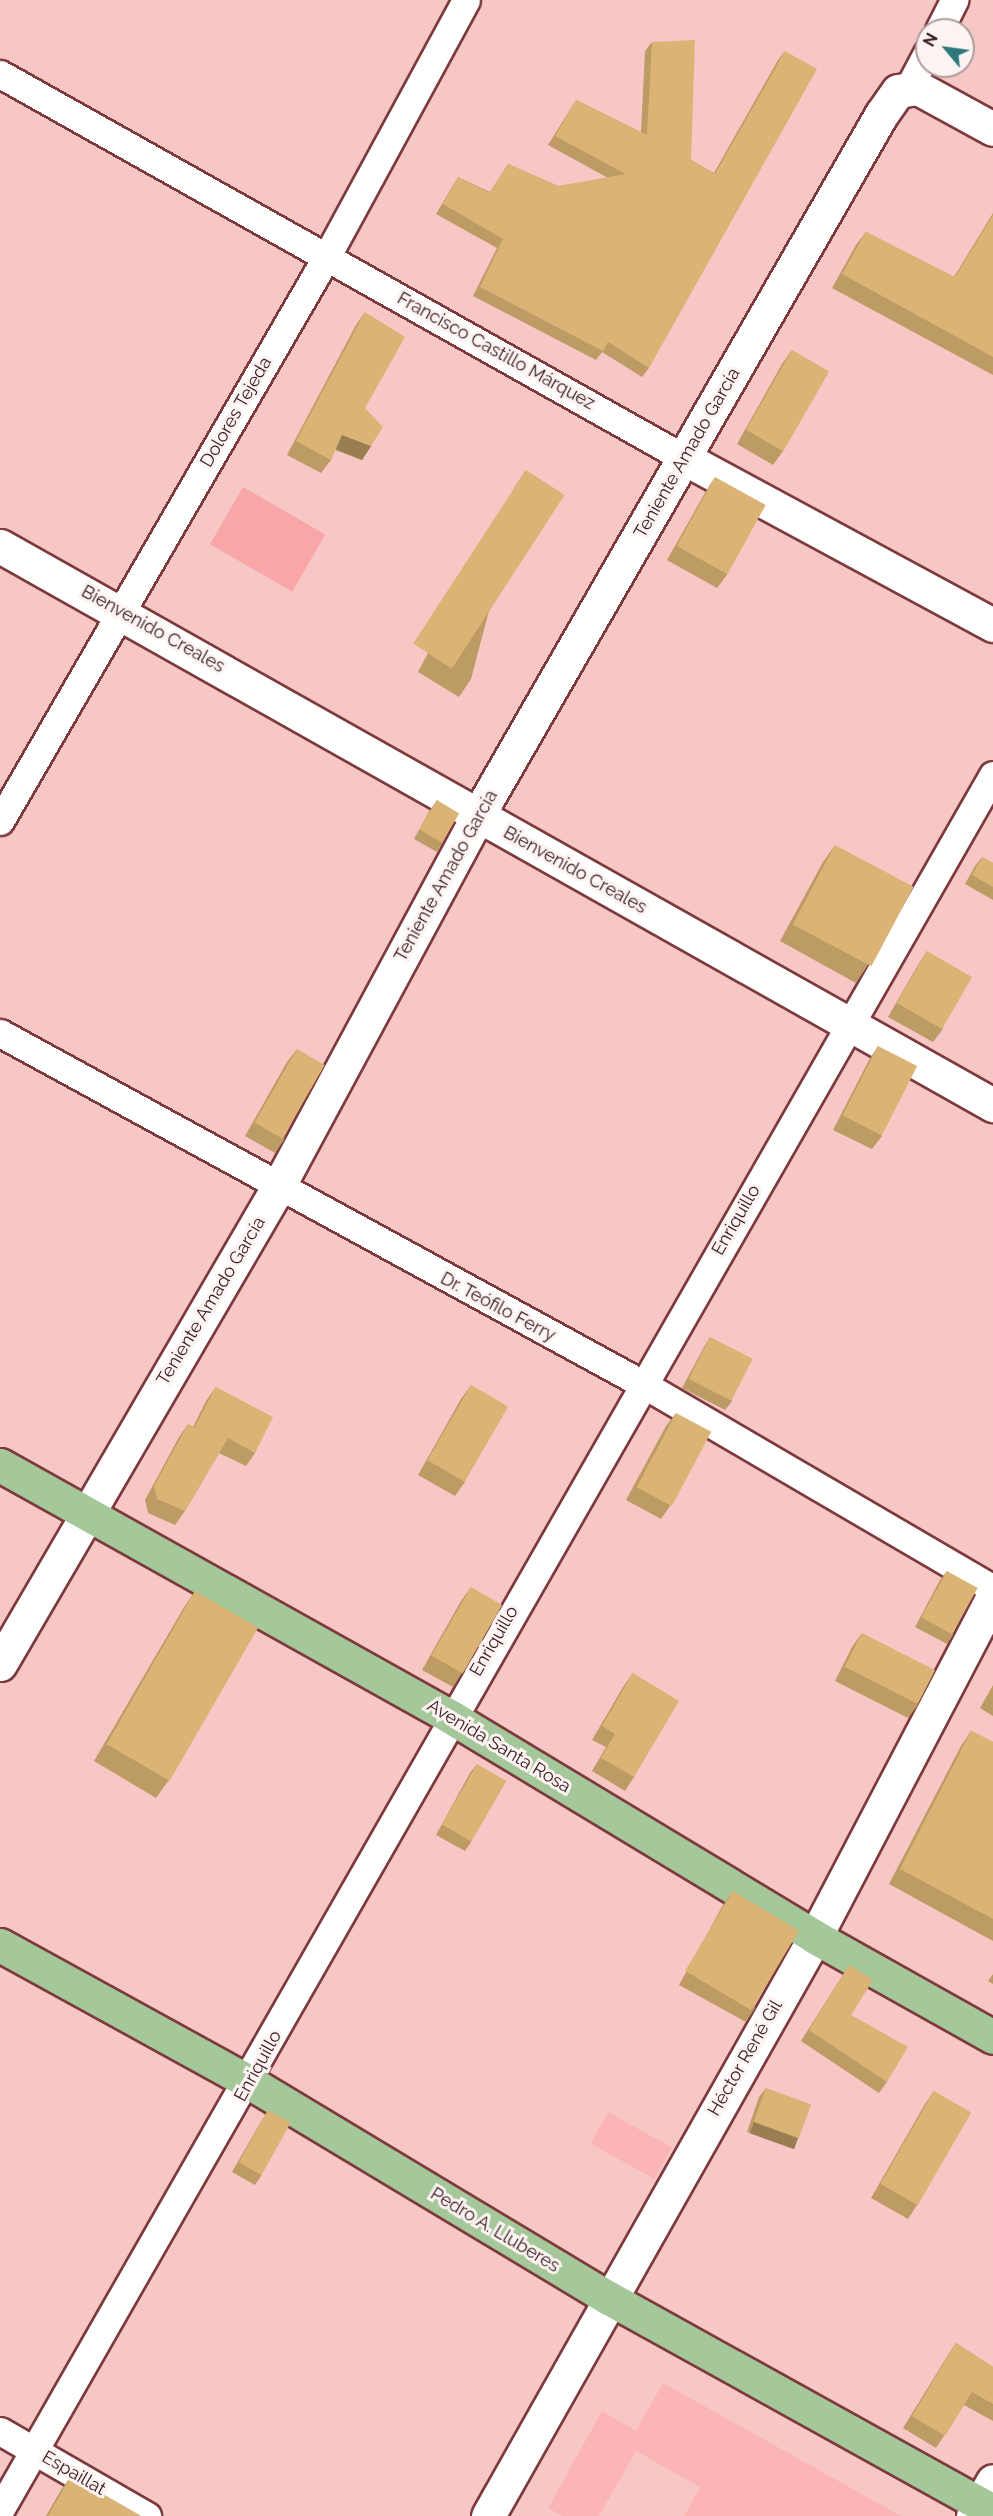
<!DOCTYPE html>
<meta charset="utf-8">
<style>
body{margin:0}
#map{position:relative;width:993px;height:2516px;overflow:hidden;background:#f7c7c6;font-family:Raleway,sans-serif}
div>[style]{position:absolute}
.built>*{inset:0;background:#fbb5b5;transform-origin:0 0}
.green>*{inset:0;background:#f8a6a7;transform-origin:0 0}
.roads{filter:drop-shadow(2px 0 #7d3a3d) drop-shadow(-2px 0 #7d3a3d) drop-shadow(0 2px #7d3a3d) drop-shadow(0 -2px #7d3a3d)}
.street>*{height:27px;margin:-13.5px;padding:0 13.5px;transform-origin:13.5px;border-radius:13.5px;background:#fff}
.secondary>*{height:33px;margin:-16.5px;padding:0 16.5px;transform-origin:16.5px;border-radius:16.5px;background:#fff}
.primary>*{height:33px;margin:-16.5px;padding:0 16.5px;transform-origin:16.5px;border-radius:16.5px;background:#a4c899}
.wall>*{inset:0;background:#bc9b65}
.shaded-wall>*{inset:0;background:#997e52;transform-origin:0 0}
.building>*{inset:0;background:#dbb475;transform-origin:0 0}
span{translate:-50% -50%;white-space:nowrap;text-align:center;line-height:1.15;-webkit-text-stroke:6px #fcf3f3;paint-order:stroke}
.street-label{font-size:18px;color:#381b1c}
.north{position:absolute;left:915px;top:18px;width:60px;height:60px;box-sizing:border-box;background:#fcf3f3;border:2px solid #ae9d9d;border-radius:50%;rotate:299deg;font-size:16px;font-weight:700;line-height:24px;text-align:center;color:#381b1c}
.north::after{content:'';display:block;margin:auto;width:21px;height:27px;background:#2e787b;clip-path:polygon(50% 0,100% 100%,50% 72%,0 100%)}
</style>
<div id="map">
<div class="built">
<i style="left:608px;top:2112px;width:73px;height:36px;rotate:29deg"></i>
<i style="clip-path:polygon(663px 2383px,901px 2516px,684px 2516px,700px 2487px,636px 2451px,599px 2516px,563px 2516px,548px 2508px,602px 2411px,636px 2431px)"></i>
</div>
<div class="green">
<i style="left:243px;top:487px;width:95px;height:66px;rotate:30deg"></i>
</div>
<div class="roads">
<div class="street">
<i style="left:939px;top:30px;width:34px;rotate:-63deg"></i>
<i style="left:0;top:74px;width:784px;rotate:29.31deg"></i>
<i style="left:908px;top:89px;width:41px;rotate:-62.2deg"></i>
<i style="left:0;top:821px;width:653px;rotate:-59.94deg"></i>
<i style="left:327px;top:256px;width:291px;rotate:-61.5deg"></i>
<i style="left:0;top:1033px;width:730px;rotate:28.64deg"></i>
<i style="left:641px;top:1383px;width:408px;rotate:30.3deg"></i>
<i style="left:0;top:2431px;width:170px;rotate:30deg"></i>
<i style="left:0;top:2510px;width:1999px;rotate:-60.22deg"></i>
</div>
<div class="secondary">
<i style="left:684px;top:458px;width:351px;rotate:28.4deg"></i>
<i style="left:0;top:546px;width:1140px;rotate:29.38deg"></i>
<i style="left:0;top:1664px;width:550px;rotate:-59.75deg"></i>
<i style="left:277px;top:1189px;width:425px;rotate:-61.7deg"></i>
<i style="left:478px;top:815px;width:808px;rotate:-60.07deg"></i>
<i style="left:881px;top:115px;width:29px;rotate:-55deg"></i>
<i style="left:898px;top:91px;width:20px;rotate:-9deg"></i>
<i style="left:918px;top:88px;width:85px;rotate:28.7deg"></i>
<i style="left:488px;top:2516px;width:665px;rotate:-60.54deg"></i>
<i style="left:815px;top:1937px;width:385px;rotate:-62.4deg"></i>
<i style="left:973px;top:2516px;width:40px;rotate:-60.3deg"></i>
</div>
<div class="primary">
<i style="left:0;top:1465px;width:517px;rotate:29.19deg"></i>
<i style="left:451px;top:1717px;width:425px;rotate:31.1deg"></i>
<i style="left:815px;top:1937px;width:204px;rotate:29.3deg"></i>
<i style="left:0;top:1945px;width:284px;rotate:28.8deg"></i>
<i style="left:249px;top:2082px;width:418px;rotate:31deg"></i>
<i style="left:607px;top:2297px;width:441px;rotate:29deg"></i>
</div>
</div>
<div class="wall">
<i style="clip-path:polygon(652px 42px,691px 160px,714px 173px,778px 60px,785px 51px,649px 368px,642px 377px,602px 352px,596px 360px,473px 296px,497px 248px,436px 214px,458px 177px,490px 192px,508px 164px,558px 186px,608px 178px,548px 145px,576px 100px,641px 132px,645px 51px)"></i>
<i style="clip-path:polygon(993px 213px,993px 375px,832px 288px,856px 245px,866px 232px,954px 277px)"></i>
<i style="clip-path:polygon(365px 312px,365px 408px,371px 446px,362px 460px,335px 450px,331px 460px,321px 473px,287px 455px,356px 325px)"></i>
<i style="clip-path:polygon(792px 350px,783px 451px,773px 465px,737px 444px,782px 364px)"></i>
<i style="clip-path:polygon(526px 470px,471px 679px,459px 697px,418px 672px,514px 488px)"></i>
<i style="clip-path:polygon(715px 477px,727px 575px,717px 588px,667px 560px,706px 491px)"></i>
<i style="clip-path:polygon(437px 800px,443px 842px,437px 852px,414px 839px,430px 810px)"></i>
<i style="clip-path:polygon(835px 845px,868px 965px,856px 983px,780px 941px,823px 862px)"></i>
<i style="clip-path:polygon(982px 857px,993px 863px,993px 900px,965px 884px,975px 866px)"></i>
<i style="clip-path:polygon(927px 951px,943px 1029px,933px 1042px,888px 1017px,918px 965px)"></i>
<i style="clip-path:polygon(878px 1046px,882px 1136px,872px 1149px,833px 1130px,869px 1060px)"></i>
<i style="clip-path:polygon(297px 1049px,284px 1140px,275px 1153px,245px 1136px,287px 1062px)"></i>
<i style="clip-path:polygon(710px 1337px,732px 1401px,725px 1410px,682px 1388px,704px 1347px)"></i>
<i style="clip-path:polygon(471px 1385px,465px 1482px,455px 1496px,418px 1475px,461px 1399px)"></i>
<i style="clip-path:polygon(216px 1387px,255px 1453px,246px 1466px,219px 1453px,185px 1511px,175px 1525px,148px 1513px,145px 1500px,179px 1437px,188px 1424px,193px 1427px,206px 1401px)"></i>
<i style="clip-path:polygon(676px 1413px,670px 1506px,661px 1519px,626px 1500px,666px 1426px)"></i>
<i style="clip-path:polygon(947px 1571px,953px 1635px,947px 1644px,915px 1627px,940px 1580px)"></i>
<i style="clip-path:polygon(471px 1587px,462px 1673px,453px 1687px,422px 1670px,461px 1601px)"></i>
<i style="clip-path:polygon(195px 1591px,169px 1780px,156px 1798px,94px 1761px,183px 1609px)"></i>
<i style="clip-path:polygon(862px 1633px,918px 1705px,908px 1718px,835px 1681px,852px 1647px)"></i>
<i style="clip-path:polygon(633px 1673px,634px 1777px,625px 1791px,592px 1771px,606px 1747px,592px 1740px,623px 1687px)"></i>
<i style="clip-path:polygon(993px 1685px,993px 1716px,980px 1708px)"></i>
<i style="clip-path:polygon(971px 1731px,993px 1742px,993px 1941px,889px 1884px,961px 1746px)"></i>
<i style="clip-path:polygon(477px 1764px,471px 1842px,465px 1851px,436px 1835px,470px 1773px)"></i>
<i style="clip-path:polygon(733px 1891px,755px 2008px,746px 2022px,679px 1985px,723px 1905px)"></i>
<i style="clip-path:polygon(849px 1965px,851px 2015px,887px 2082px,879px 2093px,801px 2041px)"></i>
<i style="clip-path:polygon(993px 1974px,993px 1984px,988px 1981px)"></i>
<i style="clip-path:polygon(766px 2088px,798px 2138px,792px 2148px,747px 2132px,759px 2097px)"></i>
<i style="clip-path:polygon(934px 2091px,917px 2205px,908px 2219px,871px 2198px,925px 2104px)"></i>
<i style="clip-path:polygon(268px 2110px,261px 2176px,255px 2185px,232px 2172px,262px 2120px)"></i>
<i style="clip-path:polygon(956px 2343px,993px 2367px,993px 2421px,964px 2405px,936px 2448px,903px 2428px,948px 2355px)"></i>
<i style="clip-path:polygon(71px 2476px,141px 2516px,46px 2516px,61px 2490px)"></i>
</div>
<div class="shaded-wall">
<i style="clip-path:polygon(342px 435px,371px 446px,362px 460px,333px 448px)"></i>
<i style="left:754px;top:2122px;width:47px;height:12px;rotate:20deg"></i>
</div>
<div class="building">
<i style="clip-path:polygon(695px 40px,691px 160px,715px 174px,785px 51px,817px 69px,649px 368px,608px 342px,603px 351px,480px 287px,503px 239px,443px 204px,458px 177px,490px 193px,508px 164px,558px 186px,626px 174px,555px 136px,576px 100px,647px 135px,652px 42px)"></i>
<i style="clip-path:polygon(993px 215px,993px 357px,842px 274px,866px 232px,955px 277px)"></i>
<i style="clip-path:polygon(365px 312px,405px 337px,365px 408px,383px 427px,371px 446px,342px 435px,331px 460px,296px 441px)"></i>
<i style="left:792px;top:350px;width:43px;height:92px;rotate:30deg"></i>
<i style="left:526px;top:470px;width:46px;height:207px;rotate:33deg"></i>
<i style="left:715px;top:477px;width:58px;height:79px;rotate:29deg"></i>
<i style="left:437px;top:800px;width:26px;height:34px;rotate:31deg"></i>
<i style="left:835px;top:845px;width:89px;height:90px;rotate:28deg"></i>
<i style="clip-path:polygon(982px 857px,993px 863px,993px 887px,972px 875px)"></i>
<i style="left:927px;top:951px;width:52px;height:60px;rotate:30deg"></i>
<i style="left:878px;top:1046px;width:44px;height:78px;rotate:27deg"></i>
<i style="left:297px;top:1049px;width:32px;height:85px;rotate:30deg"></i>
<i style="left:710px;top:1337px;width:48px;height:47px;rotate:27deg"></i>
<i style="left:471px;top:1385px;width:43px;height:87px;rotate:30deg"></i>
<i style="clip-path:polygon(216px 1387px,273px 1417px,255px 1453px,228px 1438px,185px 1511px,157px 1499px,154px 1486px,188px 1424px,194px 1428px)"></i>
<i style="left:676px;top:1413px;width:40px;height:84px;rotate:28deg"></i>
<i style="left:947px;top:1571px;width:35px;height:53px;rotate:29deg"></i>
<i style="left:471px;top:1587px;width:36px;height:79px;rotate:30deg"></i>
<i style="left:195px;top:1591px;width:73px;height:177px;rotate:30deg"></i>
<i style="left:862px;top:1633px;width:82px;height:38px;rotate:27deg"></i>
<i style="clip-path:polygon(633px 1673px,679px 1701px,634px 1777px,601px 1758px,615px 1734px,602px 1726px)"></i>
<i style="clip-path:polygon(971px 1731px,993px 1742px,993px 1919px,900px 1869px)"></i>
<i style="left:477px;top:1764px;width:34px;height:70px;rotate:30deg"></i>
<i style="left:733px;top:1891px;width:77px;height:93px;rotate:31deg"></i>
<i style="clip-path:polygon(849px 1965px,873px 1980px,851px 2015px,908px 2047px,887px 2082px,809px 2030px)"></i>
<i style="left:766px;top:2088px;width:48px;height:36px;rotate:20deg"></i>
<i style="left:934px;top:2091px;width:43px;height:107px;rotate:30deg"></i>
<i style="left:268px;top:2110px;width:26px;height:60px;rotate:29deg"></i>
<i style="clip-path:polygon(956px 2343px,993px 2367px,993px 2404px,972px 2392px,945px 2436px,912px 2416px)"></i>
<i style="clip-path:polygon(71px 2476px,141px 2516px,48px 2516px)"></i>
</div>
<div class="street-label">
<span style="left:496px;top:351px;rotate:29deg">Francisco Castillo Márquez</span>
<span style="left:236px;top:412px;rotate:-60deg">Dolores Tejeda</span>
<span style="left:687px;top:453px;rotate:-60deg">Teniente Amado García</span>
<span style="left:153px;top:629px;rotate:29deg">Bienvenido Creales</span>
<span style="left:575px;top:870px;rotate:29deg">Bienvenido Creales</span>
<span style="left:446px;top:876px;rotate:-61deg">Teniente Amado García</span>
<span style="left:736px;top:1220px;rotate:-60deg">Enriquillo</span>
<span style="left:211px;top:1301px;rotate:-59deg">Teniente Amado García</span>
<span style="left:498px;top:1307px;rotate:28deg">Dr. Teófilo Ferry</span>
<span style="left:494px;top:1641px;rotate:-60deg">Enriquillo</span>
<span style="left:499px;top:1746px;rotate:31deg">Avenida Santa Rosa</span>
<span style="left:745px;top:2058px;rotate:-60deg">Héctor René Gil</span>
<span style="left:258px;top:2066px;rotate:-61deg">Enriquillo</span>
<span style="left:495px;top:2230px;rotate:31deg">Pedro A. Lluberes</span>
<span style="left:74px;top:2473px;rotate:30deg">Espaillat</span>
</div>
<div class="north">N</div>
</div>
